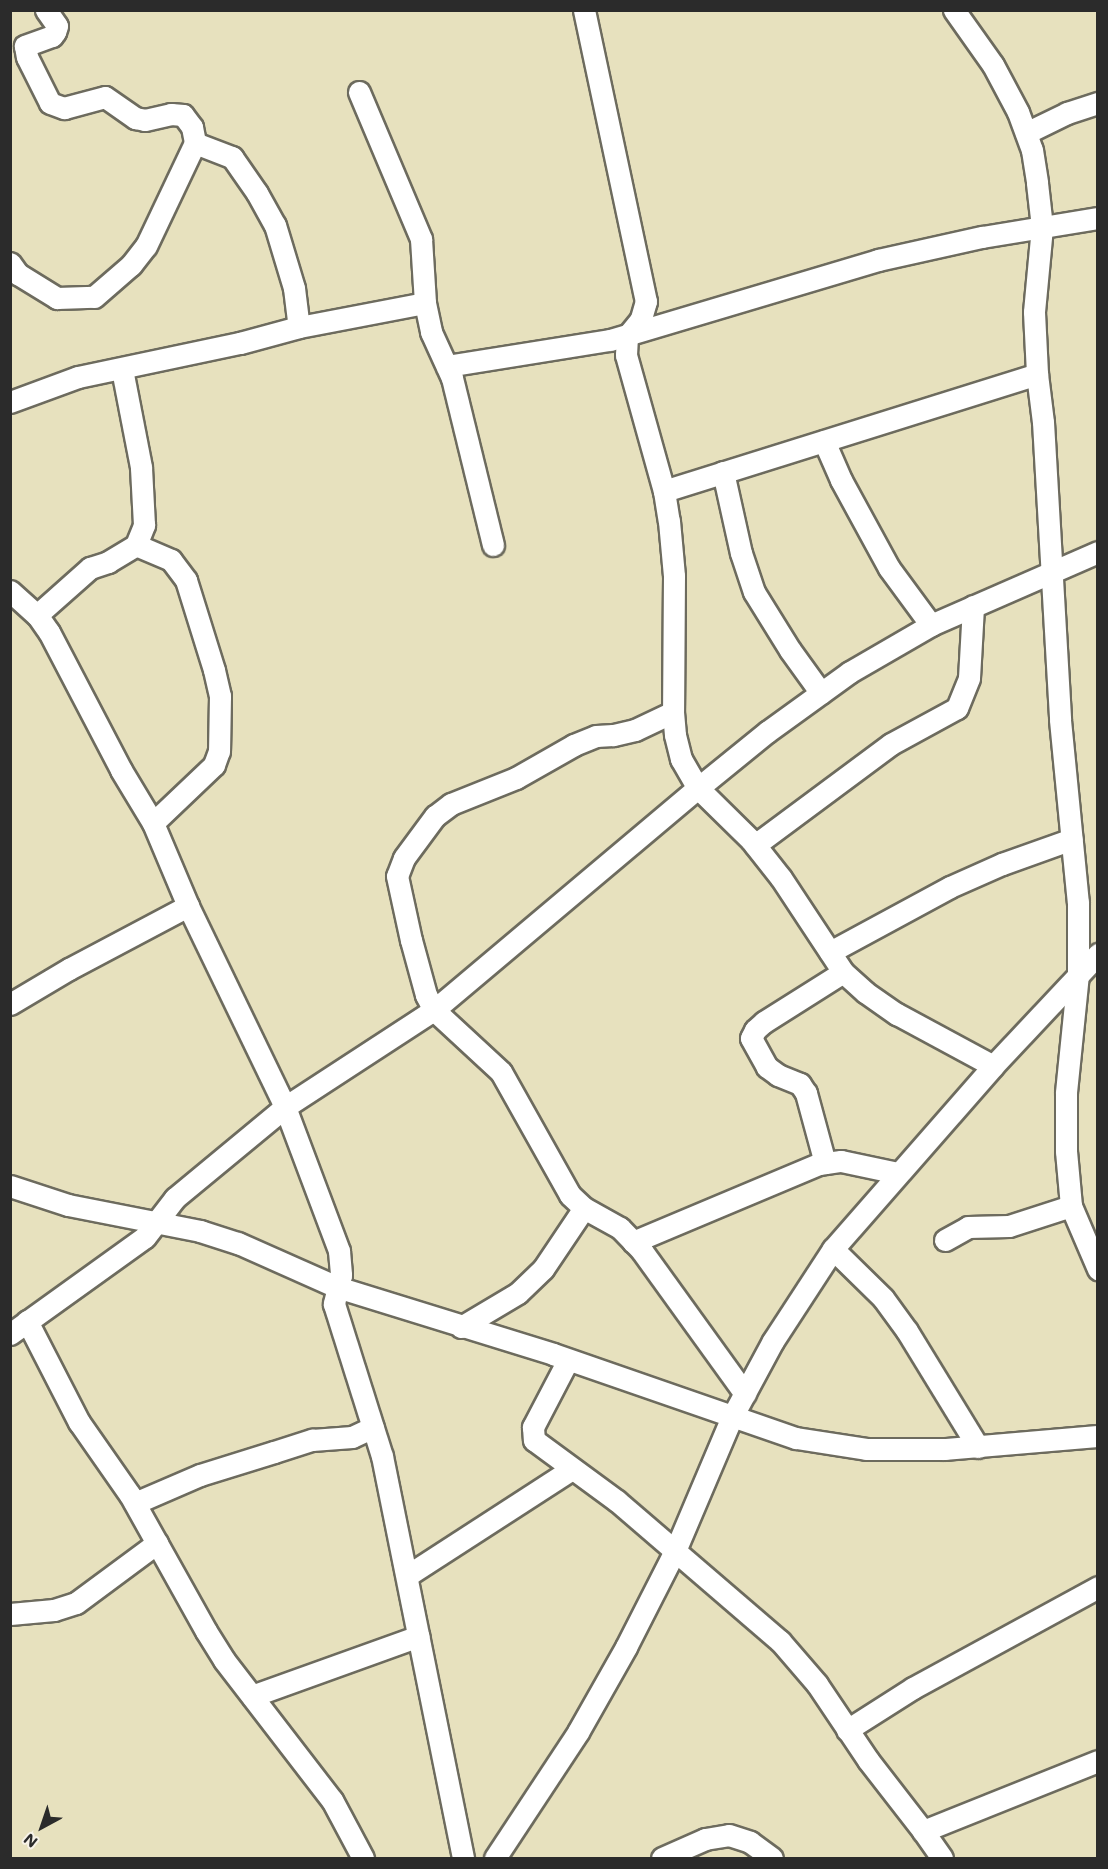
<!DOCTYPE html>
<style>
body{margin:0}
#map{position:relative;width:1108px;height:1869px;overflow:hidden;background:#e7e1be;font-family:Mali,sans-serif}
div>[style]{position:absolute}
.roads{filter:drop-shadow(2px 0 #6d6b5e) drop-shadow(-2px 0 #6d6b5e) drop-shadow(0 2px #6d6b5e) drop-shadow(0 -2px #6d6b5e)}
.street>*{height:21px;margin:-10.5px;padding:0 10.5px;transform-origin:10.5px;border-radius:10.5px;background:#fff}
span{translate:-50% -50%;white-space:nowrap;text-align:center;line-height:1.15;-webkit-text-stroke:5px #f7f3e8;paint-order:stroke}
.frame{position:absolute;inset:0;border:12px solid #2b2b2b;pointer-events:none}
.north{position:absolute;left:12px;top:1797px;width:60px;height:60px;-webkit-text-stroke:4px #f7f3e8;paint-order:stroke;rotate:220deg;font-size:16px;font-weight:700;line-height:24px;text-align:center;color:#2b2b2b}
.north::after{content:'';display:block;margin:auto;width:21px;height:27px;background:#2b2b2b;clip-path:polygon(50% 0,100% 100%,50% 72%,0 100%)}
</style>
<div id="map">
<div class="roads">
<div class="street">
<i style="left:46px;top:10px;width:19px;rotate:55deg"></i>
<i style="left:57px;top:26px;width:6px;rotate:108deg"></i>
<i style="left:55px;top:32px;width:5px;rotate:127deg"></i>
<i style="left:52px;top:36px;width:29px;rotate:160deg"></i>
<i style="left:25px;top:46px;width:11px;rotate:80deg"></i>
<i style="left:27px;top:57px;width:51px;rotate:63.4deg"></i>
<i style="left:50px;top:103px;width:15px;rotate:20deg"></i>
<i style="left:64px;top:108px;width:42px;rotate:-15deg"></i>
<i style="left:105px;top:97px;width:37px;rotate:35deg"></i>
<i style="left:135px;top:118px;width:10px;rotate:11deg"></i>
<i style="left:145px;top:120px;width:27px;rotate:-13deg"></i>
<i style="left:171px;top:114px;width:12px;rotate:5deg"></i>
<i style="left:183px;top:115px;width:15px;rotate:53deg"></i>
<i style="left:192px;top:127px;width:16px;rotate:79deg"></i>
<i style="left:195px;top:143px;width:40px;rotate:21deg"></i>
<i style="left:232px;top:157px;width:44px;rotate:55.2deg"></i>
<i style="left:257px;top:193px;width:37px;rotate:61deg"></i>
<i style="left:275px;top:225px;width:66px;rotate:73.2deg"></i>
<i style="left:294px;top:288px;width:39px;rotate:83deg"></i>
<i style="left:584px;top:10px;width:298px;rotate:78deg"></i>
<i style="left:646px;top:301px;width:19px;rotate:106deg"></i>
<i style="left:641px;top:319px;width:22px;rotate:129deg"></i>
<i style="left:627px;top:336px;width:19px;rotate:93deg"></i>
<i style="left:626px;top:355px;width:141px;rotate:74.4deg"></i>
<i style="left:664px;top:491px;width:30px;rotate:81deg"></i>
<i style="left:669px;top:521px;width:55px;rotate:84.8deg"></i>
<i style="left:674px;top:576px;width:136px;rotate:90.4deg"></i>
<i style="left:673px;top:712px;width:23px;rotate:85deg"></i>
<i style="left:675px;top:735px;width:25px;rotate:76deg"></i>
<i style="left:681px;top:759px;width:34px;rotate:60deg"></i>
<i style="left:698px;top:788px;width:74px;rotate:44.5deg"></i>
<i style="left:751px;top:840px;width:48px;rotate:51.7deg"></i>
<i style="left:781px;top:878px;width:113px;rotate:56.6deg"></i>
<i style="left:843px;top:972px;width:30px;rotate:42deg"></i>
<i style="left:865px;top:992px;width:39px;rotate:35deg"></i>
<i style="left:897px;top:1014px;width:109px;rotate:28.4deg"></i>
<i style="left:954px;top:10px;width:67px;rotate:54.7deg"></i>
<i style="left:993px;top:65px;width:53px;rotate:62deg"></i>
<i style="left:1018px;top:112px;width:40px;rotate:69.8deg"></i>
<i style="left:1032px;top:150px;width:33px;rotate:81deg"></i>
<i style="left:1037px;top:183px;width:44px;rotate:83.5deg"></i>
<i style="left:1042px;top:227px;width:85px;rotate:95.4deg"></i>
<i style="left:1034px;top:312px;width:62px;rotate:87.2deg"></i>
<i style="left:1037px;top:374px;width:48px;rotate:82.9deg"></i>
<i style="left:1043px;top:422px;width:298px;rotate:86.7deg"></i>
<i style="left:1060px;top:720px;width:183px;rotate:84.4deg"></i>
<i style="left:1078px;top:902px;width:72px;rotate:90deg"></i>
<i style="left:1078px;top:974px;width:120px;rotate:95.8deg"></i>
<i style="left:1066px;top:1093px;width:58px;rotate:90deg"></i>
<i style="left:1066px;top:1151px;width:55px;rotate:84.8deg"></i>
<i style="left:1071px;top:1206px;width:69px;rotate:66.8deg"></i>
<i style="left:359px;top:92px;width:160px;rotate:67.1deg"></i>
<i style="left:421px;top:239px;width:64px;rotate:86.4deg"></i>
<i style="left:425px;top:303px;width:30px;rotate:78deg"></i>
<i style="left:431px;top:332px;width:51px;rotate:65.5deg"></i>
<i style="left:452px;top:378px;width:172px;rotate:76.2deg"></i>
<i style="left:1026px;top:133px;width:46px;rotate:-26deg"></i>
<i style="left:1067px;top:113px;width:33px;rotate:-18deg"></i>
<i style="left:10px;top:263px;width:14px;rotate:54deg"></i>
<i style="left:18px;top:274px;width:46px;rotate:31.6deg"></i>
<i style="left:57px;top:298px;width:37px;rotate:-2deg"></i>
<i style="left:94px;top:297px;width:49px;rotate:-40.9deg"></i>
<i style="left:131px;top:265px;width:24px;rotate:-52deg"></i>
<i style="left:146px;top:246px;width:114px;rotate:-64.6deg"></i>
<i style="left:447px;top:366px;width:165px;rotate:-9.1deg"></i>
<i style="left:610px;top:340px;width:280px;rotate:-16.6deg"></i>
<i style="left:878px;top:260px;width:107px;rotate:-12.5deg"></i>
<i style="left:982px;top:237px;width:118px;rotate:-9.3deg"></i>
<i style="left:10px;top:402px;width:72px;rotate:-20.2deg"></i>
<i style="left:78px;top:377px;width:166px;rotate:-11.9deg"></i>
<i style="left:240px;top:343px;width:61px;rotate:-15.2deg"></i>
<i style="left:299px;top:327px;width:128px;rotate:-10.8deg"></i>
<i style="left:824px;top:441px;width:43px;rotate:66.4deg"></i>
<i style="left:841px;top:480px;width:100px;rotate:61.4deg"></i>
<i style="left:889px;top:568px;width:71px;rotate:53.6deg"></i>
<i style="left:723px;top:472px;width:83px;rotate:77.5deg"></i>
<i style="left:741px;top:553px;width:41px;rotate:71.6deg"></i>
<i style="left:754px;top:592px;width:68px;rotate:58.2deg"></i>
<i style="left:790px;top:650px;width:53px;rotate:54.2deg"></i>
<i style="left:664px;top:491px;width:391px;rotate:-17.4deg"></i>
<i style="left:136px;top:545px;width:38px;rotate:23deg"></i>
<i style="left:171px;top:560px;width:25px;rotate:53deg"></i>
<i style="left:186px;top:580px;width:94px;rotate:72.7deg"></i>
<i style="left:214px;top:670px;width:27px;rotate:77deg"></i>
<i style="left:220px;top:696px;width:55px;rotate:91deg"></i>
<i style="left:219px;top:751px;width:15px;rotate:110deg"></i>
<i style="left:214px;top:765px;width:84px;rotate:136.4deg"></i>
<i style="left:10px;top:591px;width:36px;rotate:42deg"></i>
<i style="left:37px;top:615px;width:21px;rotate:55deg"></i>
<i style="left:49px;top:632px;width:156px;rotate:62.4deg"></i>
<i style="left:121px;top:770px;width:62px;rotate:58.9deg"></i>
<i style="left:153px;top:823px;width:90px;rotate:67.1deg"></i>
<i style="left:188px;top:906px;width:223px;rotate:64.2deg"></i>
<i style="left:285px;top:1107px;width:154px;rotate:69.4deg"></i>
<i style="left:339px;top:1251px;width:24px;rotate:85deg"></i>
<i style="left:341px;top:1275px;width:30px;rotate:104deg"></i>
<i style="left:334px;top:1304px;width:159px;rotate:72.5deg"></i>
<i style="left:382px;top:1456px;width:410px;rotate:78.6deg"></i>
<i style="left:37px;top:615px;width:71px;rotate:-41.6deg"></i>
<i style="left:90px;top:568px;width:19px;rotate:-18deg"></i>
<i style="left:108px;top:562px;width:33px;rotate:-31deg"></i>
<i style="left:136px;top:545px;width:22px;rotate:-68deg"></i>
<i style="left:144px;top:525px;width:58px;rotate:-93deg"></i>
<i style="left:141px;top:467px;width:100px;rotate:-101deg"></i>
<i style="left:673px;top:712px;width:42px;rotate:154.7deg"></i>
<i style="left:635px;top:730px;width:23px;rotate:167deg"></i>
<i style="left:613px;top:735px;width:17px;rotate:177deg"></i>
<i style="left:596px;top:736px;width:24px;rotate:158deg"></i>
<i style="left:574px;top:745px;width:67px;rotate:150.4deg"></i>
<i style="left:516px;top:778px;width:70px;rotate:158.2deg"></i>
<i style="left:451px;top:804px;width:20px;rotate:143deg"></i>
<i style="left:435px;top:816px;width:52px;rotate:126.4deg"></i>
<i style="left:404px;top:858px;width:19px;rotate:111deg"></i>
<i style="left:397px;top:876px;width:66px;rotate:77.7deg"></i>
<i style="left:411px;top:940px;width:57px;rotate:74.7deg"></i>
<i style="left:426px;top:995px;width:17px;rotate:62deg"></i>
<i style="left:434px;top:1010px;width:91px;rotate:42.8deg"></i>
<i style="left:501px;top:1072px;width:141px;rotate:60.7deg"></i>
<i style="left:570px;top:1195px;width:19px;rotate:43deg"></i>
<i style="left:584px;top:1208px;width:41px;rotate:29.1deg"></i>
<i style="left:620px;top:1228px;width:32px;rotate:46deg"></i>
<i style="left:642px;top:1251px;width:176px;rotate:54.2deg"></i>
<i style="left:755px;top:845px;width:169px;rotate:-36.6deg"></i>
<i style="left:891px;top:744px;width:75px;rotate:-28.6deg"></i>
<i style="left:957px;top:708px;width:32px;rotate:-68deg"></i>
<i style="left:969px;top:678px;width:72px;rotate:-86.8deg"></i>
<i style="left:830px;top:952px;width:136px;rotate:-28.4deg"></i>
<i style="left:950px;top:887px;width:57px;rotate:-23.9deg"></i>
<i style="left:1002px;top:864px;width:74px;rotate:-19.7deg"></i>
<i style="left:10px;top:1004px;width:69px;rotate:-30.7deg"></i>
<i style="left:69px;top:969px;width:135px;rotate:-27.9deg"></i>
<i style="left:825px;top:1163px;width:73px;rotate:-105.2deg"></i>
<i style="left:806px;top:1093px;width:11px;rotate:-124deg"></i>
<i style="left:800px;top:1084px;width:24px;rotate:-158deg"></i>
<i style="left:778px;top:1075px;width:14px;rotate:-144deg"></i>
<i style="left:767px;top:1067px;width:33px;rotate:-119deg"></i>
<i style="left:751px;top:1038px;width:9px;rotate:-63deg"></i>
<i style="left:755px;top:1030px;width:12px;rotate:-42deg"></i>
<i style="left:764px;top:1022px;width:93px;rotate:-32.3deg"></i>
<i style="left:10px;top:1186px;width:61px;rotate:18.1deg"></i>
<i style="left:68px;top:1205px;width:135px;rotate:11.1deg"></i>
<i style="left:200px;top:1231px;width:40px;rotate:18deg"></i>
<i style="left:238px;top:1243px;width:108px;rotate:24deg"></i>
<i style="left:337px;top:1287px;width:226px;rotate:17.2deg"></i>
<i style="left:553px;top:1354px;width:257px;rotate:19.1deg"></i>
<i style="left:796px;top:1438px;width:71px;rotate:8.9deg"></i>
<i style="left:866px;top:1449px;width:79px"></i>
<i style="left:945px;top:1449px;width:154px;rotate:-4.9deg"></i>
<i style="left:945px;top:1240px;width:26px;rotate:-29deg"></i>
<i style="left:968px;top:1227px;width:41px;rotate:-1.4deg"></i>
<i style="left:1009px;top:1226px;width:65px;rotate:-17.9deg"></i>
<i style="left:633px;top:1242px;width:202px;rotate:-22.8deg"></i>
<i style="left:819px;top:1164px;width:22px;rotate:-8deg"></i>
<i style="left:841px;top:1161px;width:58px;rotate:11.9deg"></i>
<i style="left:833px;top:1249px;width:70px;rotate:44.4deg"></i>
<i style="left:883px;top:1298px;width:41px;rotate:54deg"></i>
<i style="left:907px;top:1331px;width:136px;rotate:58.5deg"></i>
<i style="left:27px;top:1321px;width:114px;rotate:62.8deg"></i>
<i style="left:79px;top:1422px;width:89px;rotate:55.1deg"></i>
<i style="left:130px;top:1495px;width:156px;rotate:60.8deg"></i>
<i style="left:206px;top:1631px;width:34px;rotate:58deg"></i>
<i style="left:224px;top:1660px;width:177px;rotate:52.4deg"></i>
<i style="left:332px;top:1800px;width:66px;rotate:61.9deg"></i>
<i style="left:461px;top:1327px;width:66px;rotate:-30.8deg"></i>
<i style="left:518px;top:1293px;width:35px;rotate:-44deg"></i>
<i style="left:543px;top:1269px;width:73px;rotate:-56.1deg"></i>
<i style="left:10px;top:1334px;width:166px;rotate:-35.7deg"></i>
<i style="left:145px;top:1237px;width:49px;rotate:-52.4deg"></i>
<i style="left:175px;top:1198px;width:143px;rotate:-39.6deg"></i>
<i style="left:285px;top:1107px;width:178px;rotate:-33.1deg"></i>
<i style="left:434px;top:1010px;width:345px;rotate:-40.1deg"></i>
<i style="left:698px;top:788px;width:89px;rotate:-39.1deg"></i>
<i style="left:767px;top:732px;width:102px;rotate:-35.9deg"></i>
<i style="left:850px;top:672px;width:94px;rotate:-30.1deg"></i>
<i style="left:931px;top:625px;width:182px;rotate:-23.6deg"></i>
<i style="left:568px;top:1360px;width:76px;rotate:117.6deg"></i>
<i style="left:533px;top:1427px;width:13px;rotate:86deg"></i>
<i style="left:534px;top:1440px;width:103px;rotate:36.3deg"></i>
<i style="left:617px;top:1501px;width:215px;rotate:40.7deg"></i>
<i style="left:780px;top:1641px;width:57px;rotate:49.3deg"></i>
<i style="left:817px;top:1684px;width:92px;rotate:56.1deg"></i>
<i style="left:868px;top:1760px;width:90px;rotate:52.2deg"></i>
<i style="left:135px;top:1503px;width:71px;rotate:-23.3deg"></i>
<i style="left:200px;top:1475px;width:77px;rotate:-17.3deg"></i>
<i style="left:274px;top:1452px;width:40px;rotate:-18deg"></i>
<i style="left:312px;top:1440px;width:40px;rotate:-4.3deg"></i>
<i style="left:352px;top:1437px;width:23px;rotate:-25deg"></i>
<i style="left:408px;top:1575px;width:195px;rotate:-32.9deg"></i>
<i style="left:10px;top:1614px;width:44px;rotate:-5.2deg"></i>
<i style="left:54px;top:1610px;width:23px;rotate:-18deg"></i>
<i style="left:76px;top:1603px;width:101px;rotate:-36.5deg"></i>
<i style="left:252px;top:1696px;width:177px;rotate:-19.8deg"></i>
<i style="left:847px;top:1730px;width:78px;rotate:-32.5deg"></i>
<i style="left:913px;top:1688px;width:211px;rotate:-28.6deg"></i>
<i style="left:495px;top:1858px;width:151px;rotate:-56.6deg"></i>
<i style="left:578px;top:1732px;width:98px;rotate:-60.5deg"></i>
<i style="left:626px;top:1647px;width:108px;rotate:-63deg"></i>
<i style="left:675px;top:1551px;width:146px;rotate:-67deg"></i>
<i style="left:732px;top:1417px;width:86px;rotate:-61.7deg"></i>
<i style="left:773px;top:1341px;width:110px;rotate:-56.9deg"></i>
<i style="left:833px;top:1249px;width:243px;rotate:-48.8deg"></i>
<i style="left:993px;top:1066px;width:154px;rotate:-46.8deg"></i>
<i style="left:662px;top:1858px;width:47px;rotate:-23.8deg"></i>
<i style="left:705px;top:1839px;width:24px;rotate:-9deg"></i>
<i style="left:729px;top:1835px;width:22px;rotate:18deg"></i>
<i style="left:750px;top:1842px;width:27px;rotate:36deg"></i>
<i style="left:942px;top:1858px;width:33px;rotate:-125deg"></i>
<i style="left:923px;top:1831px;width:188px;rotate:-21.8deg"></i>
</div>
</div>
<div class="frame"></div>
<div class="north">N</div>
</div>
